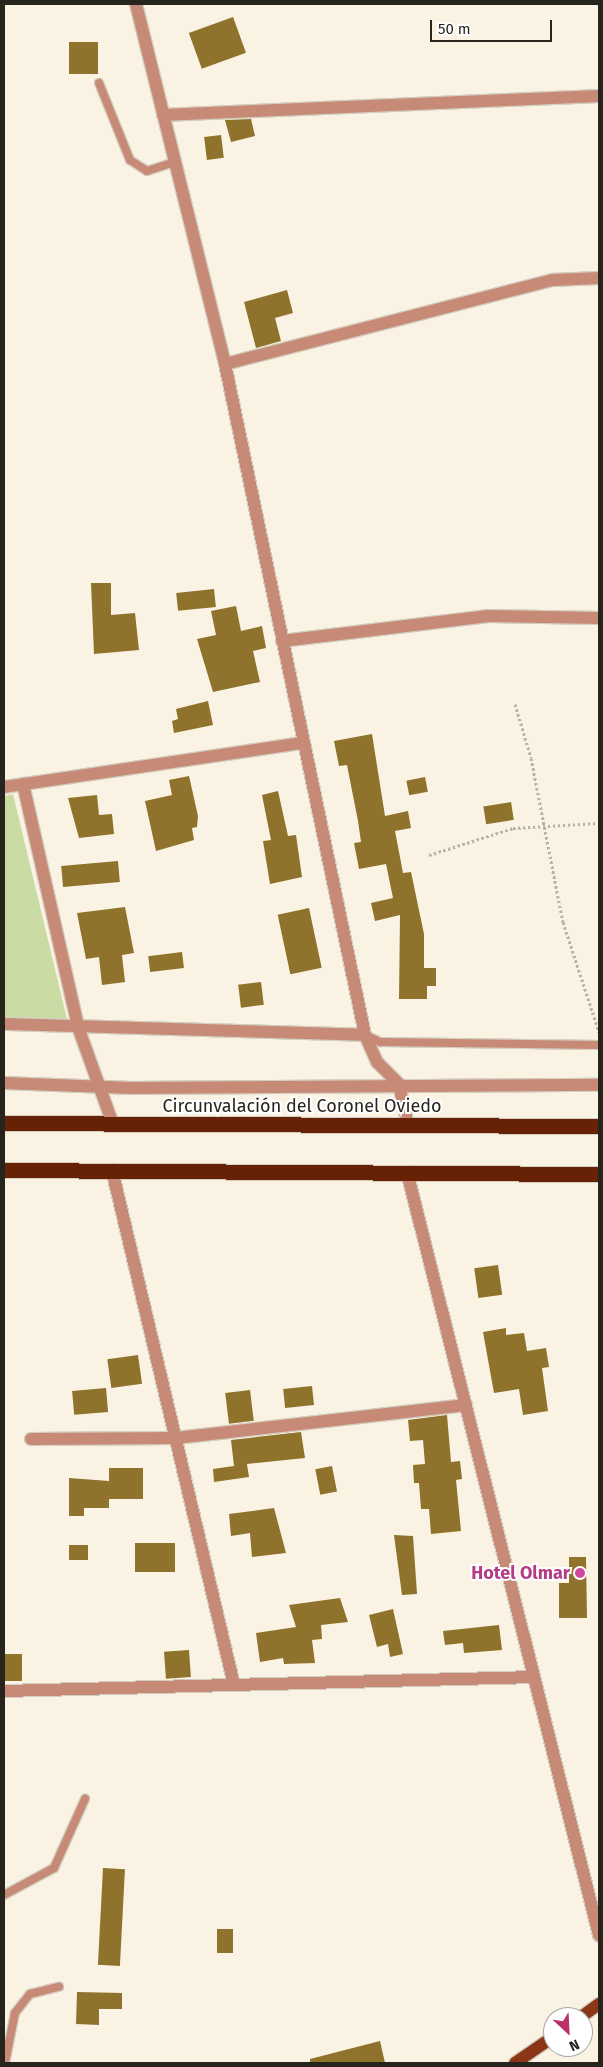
<!DOCTYPE html>
<meta charset="utf-8">
<style>
body{margin:0}
#map{position:relative;width:603px;height:2067px;overflow:hidden;background:#faf3e3;font-family:"Fira Sans",sans-serif}
div>[style]{position:absolute}
.green>*{inset:0;background:#cbdba4}
.building>*{inset:0;background:#8f722b;transform-origin:0 0}
.path>*{height:3px;margin-top:-1.5px;transform-origin:0;background:repeating-linear-gradient(90deg,#b7b2a5 0 2.5px,transparent 0 5px)}
.roads{filter:drop-shadow(1px 0 #d4cec0) drop-shadow(-1px 0 #d4cec0) drop-shadow(0 1px #d4cec0) drop-shadow(0 -1px #d4cec0)}
.lane>*{height:8px;margin:-4px;padding:0 4px;transform-origin:4px;border-radius:4px;background:#c78a76}
.street>*{height:12px;margin:-6px;padding:0 6px;transform-origin:6px;border-radius:6px;background:#c78a76}
.primary>*{height:12px;margin:-6px;padding:0 6px;transform-origin:6px;border-radius:6px;background:#8a3617}
.highway>*{height:15px;margin:-7.5px;padding:0 7.5px;transform-origin:7.5px;border-radius:7.5px;background:#672104}
.dots>*{width:14px;height:14px;translate:-50% -50%;box-sizing:border-box;border:2px solid #fff;border-radius:50%}
span{translate:-50% -50%;white-space:nowrap;text-align:center;line-height:1.15;-webkit-text-stroke:4px #fff;paint-order:stroke}
.street-label{font-size:18px;color:#27241e}
.hotel-label{font-size:18px;color:#b23c85;font-weight:700}
.right{translate:-100% -50%;text-align:right}
.frame{position:absolute;inset:0;border:5px solid #27241e;pointer-events:none}
.north{position:absolute;left:543px;top:2007px;width:50px;height:50px;box-sizing:border-box;background:#fff;border:1px solid #a9a7a5;border-radius:50%;rotate:155deg;font-size:14px;font-weight:700;line-height:20px;text-align:center;color:#27241e}
.north::after{content:'';display:block;margin:auto;width:18px;height:22px;background:#bb3067;clip-path:polygon(50% 0,100% 100%,50% 72%,0 100%)}
.scale{position:absolute;left:430px;top:20px;width:122px;height:22px;box-sizing:border-box;border:2px solid #27241e;border-top:0;padding-left:6px;font-size:15px;line-height:18px;white-space:nowrap;color:#27241e;-webkit-text-stroke:4px #fff;paint-order:stroke}
</style>
<div id="map">
<div class="green">
<i style="clip-path:polygon(13px 794px,67px 1019px,4px 1017px,4px 796px)"></i>
</div>
<div class="building">
<i style="left:233px;top:17px;width:38px;height:47px;rotate:70deg"></i>
<i style="left:69px;top:42px;width:29px;height:32px"></i>
<i style="clip-path:polygon(251px 119px,255px 136px,231px 142px,225px 120px)"></i>
<i style="left:221px;top:135px;width:23px;height:17px;rotate:83deg"></i>
<i style="clip-path:polygon(287px 290px,293px 313px,275px 318px,281px 341px,256px 348px,244px 302px)"></i>
<i style="clip-path:polygon(91px 583px,111px 583px,111px 615px,135px 613px,139px 650px,94px 654px)"></i>
<i style="left:214px;top:589px;width:18px;height:38px;rotate:84deg"></i>
<i style="clip-path:polygon(236px 606px,241px 631px,262px 626px,266px 648px,253px 651px,260px 682px,213px 692px,197px 639px,216px 635px,211px 611px)"></i>
<i style="clip-path:polygon(208px 701px,213px 725px,174px 733px,172px 721px,178px 719px,176px 709px)"></i>
<i style="clip-path:polygon(372px 734px,385px 816px,408px 811px,411px 828px,395px 831px,403px 873px,411px 872px,424px 934px,424px 968px,436px 968px,436px 986px,427px 986px,427px 999px,399px 999px,400px 915px,375px 921px,371px 903px,393px 898px,386px 864px,359px 869px,354px 843px,361px 842px,358px 821px,347px 765px,339px 766px,334px 741px)"></i>
<i style="clip-path:polygon(189px 776px,198px 816px,197px 827px,192px 828px,194px 840px,156px 851px,145px 801px,172px 795px,169px 780px)"></i>
<i style="left:425px;top:777px;width:15px;height:19px;rotate:79deg"></i>
<i style="clip-path:polygon(278px 791px,288px 836px,296px 835px,302px 877px,270px 884px,263px 841px,271px 840px,262px 795px)"></i>
<i style="clip-path:polygon(97px 795px,99px 815px,112px 814px,114px 834px,79px 838px,68px 798px)"></i>
<i style="left:511px;top:802px;width:18px;height:28px;rotate:81deg"></i>
<i style="left:118px;top:861px;width:21px;height:57px;rotate:85deg"></i>
<i style="clip-path:polygon(125px 907px,134px 953px,122px 955px,125px 982px,102px 985px,99px 957px,86px 959px,77px 913px)"></i>
<i style="left:309px;top:908px;width:61px;height:32px;rotate:78deg"></i>
<i style="left:182px;top:952px;width:16px;height:34px;rotate:83deg"></i>
<i style="left:261px;top:982px;width:23px;height:23px;rotate:83deg"></i>
<i style="left:498px;top:1265px;width:30px;height:24px;rotate:82deg"></i>
<i style="clip-path:polygon(506px 1328px,506px 1335px,524px 1333px,527px 1351px,546px 1348px,549px 1367px,542px 1368px,548px 1411px,523px 1415px,519px 1389px,494px 1393px,483px 1332px)"></i>
<i style="left:138px;top:1355px;width:29px;height:31px;rotate:82deg"></i>
<i style="left:312px;top:1386px;width:19px;height:29px;rotate:84deg"></i>
<i style="left:106px;top:1388px;width:24px;height:34px;rotate:85deg"></i>
<i style="left:250px;top:1390px;width:31px;height:25px;rotate:83deg"></i>
<i style="clip-path:polygon(447px 1415px,451px 1462px,460px 1461px,462px 1479px,456px 1480px,461px 1531px,431px 1534px,429px 1509px,421px 1509px,419px 1483px,414px 1483px,413px 1465px,425px 1464px,423px 1440px,410px 1441px,408px 1420px)"></i>
<i style="clip-path:polygon(301px 1432px,305px 1458px,247px 1464px,249px 1477px,214px 1482px,213px 1469px,234px 1466px,231px 1440px)"></i>
<i style="left:332px;top:1466px;width:26px;height:17px;rotate:79deg"></i>
<i style="clip-path:polygon(109px 1468px,143px 1468px,143px 1499px,109px 1499px,109px 1508px,84px 1508px,84px 1516px,69px 1516px,69px 1478px,109px 1481px)"></i>
<i style="clip-path:polygon(274px 1508px,286px 1553px,252px 1557px,250px 1533px,231px 1536px,229px 1514px)"></i>
<i style="clip-path:polygon(394px 1535px,413px 1536px,417px 1594px,402px 1595px)"></i>
<i style="left:175px;top:1543px;width:29px;height:40px;rotate:90deg"></i>
<i style="left:69px;top:1545px;width:19px;height:15px"></i>
<i style="clip-path:polygon(569px 1557px,586px 1557px,587px 1618px,559px 1618px,559px 1583px,569px 1583px)"></i>
<i style="clip-path:polygon(340px 1598px,348px 1622px,321px 1625px,322px 1639px,312px 1640px,315px 1663px,284px 1664px,283px 1658px,260px 1662px,256px 1633px,296px 1627px,289px 1605px)"></i>
<i style="clip-path:polygon(393px 1609px,403px 1654px,390px 1657px,388px 1644px,377px 1647px,369px 1615px)"></i>
<i style="clip-path:polygon(499px 1625px,502px 1650px,464px 1653px,463px 1643px,445px 1645px,443px 1631px)"></i>
<i style="left:189px;top:1650px;width:27px;height:25px;rotate:86deg"></i>
<i style="left:4px;top:1654px;width:18px;height:27px"></i>
<i style="left:103px;top:1868px;width:22px;height:97px;rotate:3deg"></i>
<i style="left:217px;top:1929px;width:16px;height:24px"></i>
<i style="clip-path:polygon(77px 1992px,122px 1993px,122px 2009px,99px 2009px,99px 2025px,76px 2024px)"></i>
<i style="clip-path:polygon(380px 2041px,385px 2063px,310px 2063px,310px 2059px)"></i>
</div>
<div class="path">
<i style="left:515px;top:704px;width:56px;rotate:73.5deg"></i>
<i style="left:531px;top:758px;width:167px;rotate:79deg"></i>
<i style="left:563px;top:922px;width:116px;rotate:71.9deg"></i>
<i style="left:429px;top:855px;width:88px;rotate:-17.8deg"></i>
<i style="left:513px;top:828px;width:86px;rotate:-3.3deg"></i>
</div>
<div class="roads">
<div class="lane">
<i style="left:99px;top:83px;width:83px;rotate:68.1deg"></i>
<i style="left:130px;top:160px;width:20px;rotate:33deg"></i>
<i style="left:147px;top:171px;width:29px;rotate:-18deg"></i>
<i style="left:365px;top:1035px;width:17px;rotate:25deg"></i>
<i style="left:380px;top:1042px;width:219px;rotate:0.8deg"></i>
<i style="left:4px;top:1895px;width:57px;rotate:-28.4deg"></i>
<i style="left:54px;top:1868px;width:76px;rotate:-65.8deg"></i>
<i style="left:5px;top:2063px;width:51px;rotate:-78.7deg"></i>
<i style="left:15px;top:2013px;width:24px;rotate:-52deg"></i>
<i style="left:30px;top:1994px;width:30px;rotate:-14deg"></i>
</div>
<div class="street">
<i style="left:136px;top:4px;width:371px;rotate:76.1deg"></i>
<i style="left:225px;top:364px;width:685px;rotate:78.21deg"></i>
<i style="left:365px;top:1035px;width:30px;rotate:66deg"></i>
<i style="left:377px;top:1062px;width:31px;rotate:45deg"></i>
<i style="left:399px;top:1084px;width:43px;rotate:77.9deg"></i>
<i style="left:163px;top:115px;width:436px;rotate:-2.5deg"></i>
<i style="left:225px;top:364px;width:339px;rotate:-14.4deg"></i>
<i style="left:553px;top:280px;width:46px;rotate:-2.5deg"></i>
<i style="left:282px;top:641px;width:208px;rotate:-6.9deg"></i>
<i style="left:488px;top:616px;width:111px;rotate:1deg"></i>
<i style="left:23px;top:784px;width:249px;rotate:77.2deg"></i>
<i style="left:78px;top:1027px;width:103px;rotate:70.2deg"></i>
<i style="left:4px;top:787px;width:301px;rotate:-8.4deg"></i>
<i style="left:4px;top:1024px;width:361px;rotate:1.7deg"></i>
<i style="left:4px;top:1083px;width:128px;rotate:2.2deg"></i>
<i style="left:132px;top:1088px;width:467px;rotate:-0.4deg"></i>
<i style="left:112px;top:1170px;width:529px;rotate:76.67deg"></i>
<i style="left:407px;top:1172px;width:787px;rotate:75.88deg"></i>
<i style="left:31px;top:1439px;width:145px;rotate:-0.4deg"></i>
<i style="left:176px;top:1438px;width:292px;rotate:-6.5deg"></i>
<i style="left:4px;top:1691px;width:530px;rotate:-1.51deg"></i>
</div>
<div class="primary">
<i style="left:581px;top:2017px;width:22px;rotate:-36deg"></i>
<i style="left:515px;top:2063px;width:46px;rotate:-34.4deg"></i>
</div>
<div class="highway">
<i style="left:4px;top:1123px;width:595px;rotate:0.29deg"></i>
<i style="left:4px;top:1170px;width:595px;rotate:0.39deg"></i>
</div>
</div>
<div class="dots">
<i style="left:580px;top:1573px;background:#d1479c"></i>
</div>
<div class="street-label">
<span style="left:302px;top:1106px">Circunvalación del Coronel Oviedo</span>
</div>
<div class="hotel-label">
<span class="right" style="left:570px;top:1573px">Hotel Olmar</span>
</div>
<div class="frame"></div>
<div class="north">N</div>
<div class="scale">50 m</div>
</div>
